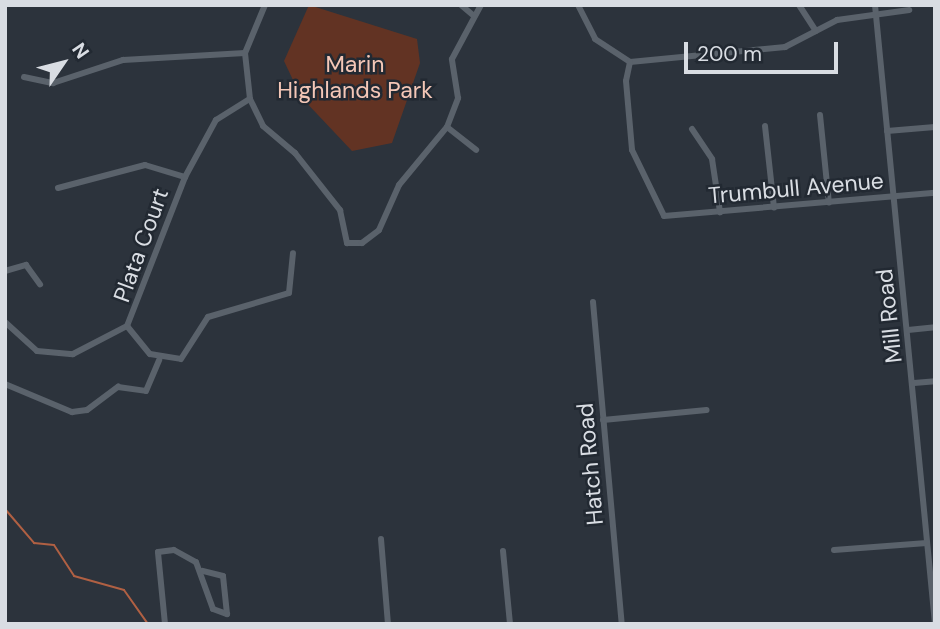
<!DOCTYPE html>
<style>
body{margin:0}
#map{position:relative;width:940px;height:629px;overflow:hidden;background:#2c333c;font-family:"DM Sans",sans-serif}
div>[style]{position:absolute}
.green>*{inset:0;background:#623323}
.stream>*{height:2px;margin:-1px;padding:0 1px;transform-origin:1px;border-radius:1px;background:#b06043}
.street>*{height:6px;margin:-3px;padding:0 3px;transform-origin:3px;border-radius:3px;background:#5a626b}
span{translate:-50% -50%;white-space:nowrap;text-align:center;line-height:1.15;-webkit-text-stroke:5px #222932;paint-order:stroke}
.park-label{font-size:23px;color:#f4c7b7}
.street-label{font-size:23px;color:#d9dde3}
.frame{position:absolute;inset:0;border:7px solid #d9dde3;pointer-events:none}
.north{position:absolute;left:28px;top:28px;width:70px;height:70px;-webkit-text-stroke:5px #222932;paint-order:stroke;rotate:55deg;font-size:19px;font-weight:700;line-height:28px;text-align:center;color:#d9dde3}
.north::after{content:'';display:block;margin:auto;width:24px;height:32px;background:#d9dde3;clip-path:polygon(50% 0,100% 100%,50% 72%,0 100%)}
.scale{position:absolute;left:684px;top:42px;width:154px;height:32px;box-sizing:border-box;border:4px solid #d9dde3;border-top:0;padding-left:9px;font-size:21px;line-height:24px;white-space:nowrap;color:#d9dde3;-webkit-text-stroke:5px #222932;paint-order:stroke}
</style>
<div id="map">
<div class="green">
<i style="clip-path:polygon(309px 5px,417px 39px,420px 63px,392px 143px,352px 151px,301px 97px,284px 61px)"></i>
</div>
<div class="stream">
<i style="left:5px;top:509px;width:45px;rotate:49.5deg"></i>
<i style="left:34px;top:543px;width:20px;rotate:6deg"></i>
<i style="left:54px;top:545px;width:37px;rotate:57deg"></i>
<i style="left:74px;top:576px;width:52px;rotate:15.6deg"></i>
<i style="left:124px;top:590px;width:42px;rotate:54.8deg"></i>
</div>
<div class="street">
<i style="left:265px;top:5px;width:52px;rotate:112.6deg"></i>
<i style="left:245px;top:53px;width:46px;rotate:83.8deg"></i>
<i style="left:250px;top:99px;width:30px;rotate:64deg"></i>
<i style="left:263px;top:126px;width:42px;rotate:40.2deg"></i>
<i style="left:295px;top:153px;width:73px;rotate:51.7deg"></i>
<i style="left:340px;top:210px;width:34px;rotate:78deg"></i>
<i style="left:347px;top:243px;width:15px"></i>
<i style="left:362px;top:243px;width:21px;rotate:-37deg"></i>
<i style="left:379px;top:230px;width:49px;rotate:-66deg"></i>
<i style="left:399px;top:185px;width:75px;rotate:-50.4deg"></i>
<i style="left:447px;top:127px;width:31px;rotate:-69deg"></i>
<i style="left:458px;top:98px;width:39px;rotate:-99deg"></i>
<i style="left:452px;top:59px;width:61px;rotate:-61.8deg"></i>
<i style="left:461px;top:5px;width:17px;rotate:40deg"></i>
<i style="left:578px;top:5px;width:38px;rotate:63deg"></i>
<i style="left:595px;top:39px;width:42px;rotate:33.3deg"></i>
<i style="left:630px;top:62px;width:156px;rotate:-5.5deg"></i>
<i style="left:785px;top:47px;width:59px;rotate:-27.4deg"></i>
<i style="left:837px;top:20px;width:73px;rotate:-7.9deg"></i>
<i style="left:799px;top:5px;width:31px;rotate:57deg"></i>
<i style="left:875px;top:5px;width:622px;rotate:84.46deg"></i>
<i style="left:630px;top:62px;width:19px;rotate:102deg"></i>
<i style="left:626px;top:81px;width:69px;rotate:85deg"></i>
<i style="left:632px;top:150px;width:73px;rotate:64.1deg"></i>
<i style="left:664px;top:216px;width:272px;rotate:-4.9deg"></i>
<i style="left:24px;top:77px;width:30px;rotate:12deg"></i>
<i style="left:53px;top:83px;width:74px;rotate:-18.2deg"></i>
<i style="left:123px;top:60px;width:122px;rotate:-3.3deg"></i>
<i style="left:820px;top:115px;width:88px;rotate:84.2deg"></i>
<i style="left:765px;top:126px;width:82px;rotate:83.7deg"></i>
<i style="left:447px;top:127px;width:37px;rotate:38deg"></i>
<i style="left:692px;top:129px;width:36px;rotate:56deg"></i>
<i style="left:712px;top:159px;width:54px;rotate:81.4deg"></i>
<i style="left:887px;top:131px;width:48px;rotate:-4.8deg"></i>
<i style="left:58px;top:188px;width:90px;rotate:-14.8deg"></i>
<i style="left:145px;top:165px;width:42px;rotate:16.7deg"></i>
<i style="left:5px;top:271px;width:22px;rotate:-16deg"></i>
<i style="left:26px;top:265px;width:24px;rotate:54deg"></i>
<i style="left:593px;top:302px;width:323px;rotate:84.9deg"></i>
<i style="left:5px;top:322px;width:43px;rotate:42.2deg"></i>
<i style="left:37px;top:351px;width:36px;rotate:5deg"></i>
<i style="left:73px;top:354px;width:61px;rotate:-27.4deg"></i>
<i style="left:127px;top:326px;width:160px;rotate:-68.7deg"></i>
<i style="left:185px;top:177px;width:65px;rotate:-61.5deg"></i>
<i style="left:216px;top:120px;width:40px;rotate:-32deg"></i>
<i style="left:127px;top:326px;width:36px;rotate:51deg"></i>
<i style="left:150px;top:354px;width:31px;rotate:9deg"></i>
<i style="left:181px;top:359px;width:50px;rotate:-57.3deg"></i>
<i style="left:208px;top:317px;width:84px;rotate:-16.5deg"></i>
<i style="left:289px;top:293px;width:40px;rotate:-84.3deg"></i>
<i style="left:908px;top:330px;width:27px;rotate:-6deg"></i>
<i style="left:914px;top:383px;width:21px;rotate:-5deg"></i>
<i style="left:5px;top:384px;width:73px;rotate:22.7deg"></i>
<i style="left:72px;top:412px;width:15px;rotate:-8deg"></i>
<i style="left:87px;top:410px;width:39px;rotate:-37deg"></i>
<i style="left:118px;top:387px;width:28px;rotate:8deg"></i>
<i style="left:146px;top:391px;width:34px;rotate:-67deg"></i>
<i style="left:603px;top:420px;width:104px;rotate:-5.5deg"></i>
<i style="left:381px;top:539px;width:85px;rotate:85.3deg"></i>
<i style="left:834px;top:550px;width:93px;rotate:-4.3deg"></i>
<i style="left:503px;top:551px;width:73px;rotate:84.5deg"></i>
<i style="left:165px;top:624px;width:72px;rotate:-95.6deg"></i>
<i style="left:158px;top:552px;width:16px;rotate:-7deg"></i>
<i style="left:174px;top:550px;width:25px;rotate:29deg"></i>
<i style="left:196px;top:562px;width:50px;rotate:70.1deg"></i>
<i style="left:213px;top:609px;width:15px;rotate:20deg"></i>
<i style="left:227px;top:614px;width:38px;rotate:-96deg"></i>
<i style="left:223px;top:576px;width:21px;rotate:-166deg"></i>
</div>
<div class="park-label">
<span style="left:355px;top:77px">Marin<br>Highlands Park</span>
</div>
<div class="street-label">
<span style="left:796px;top:188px;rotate:-5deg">Trumbull Avenue</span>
<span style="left:141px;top:245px;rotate:-70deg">Plata Court</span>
<span style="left:889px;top:316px;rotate:-96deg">Mill Road</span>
<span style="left:590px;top:464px;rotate:-95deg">Hatch Road</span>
</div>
<div class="frame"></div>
<div class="north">N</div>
<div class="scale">200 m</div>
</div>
